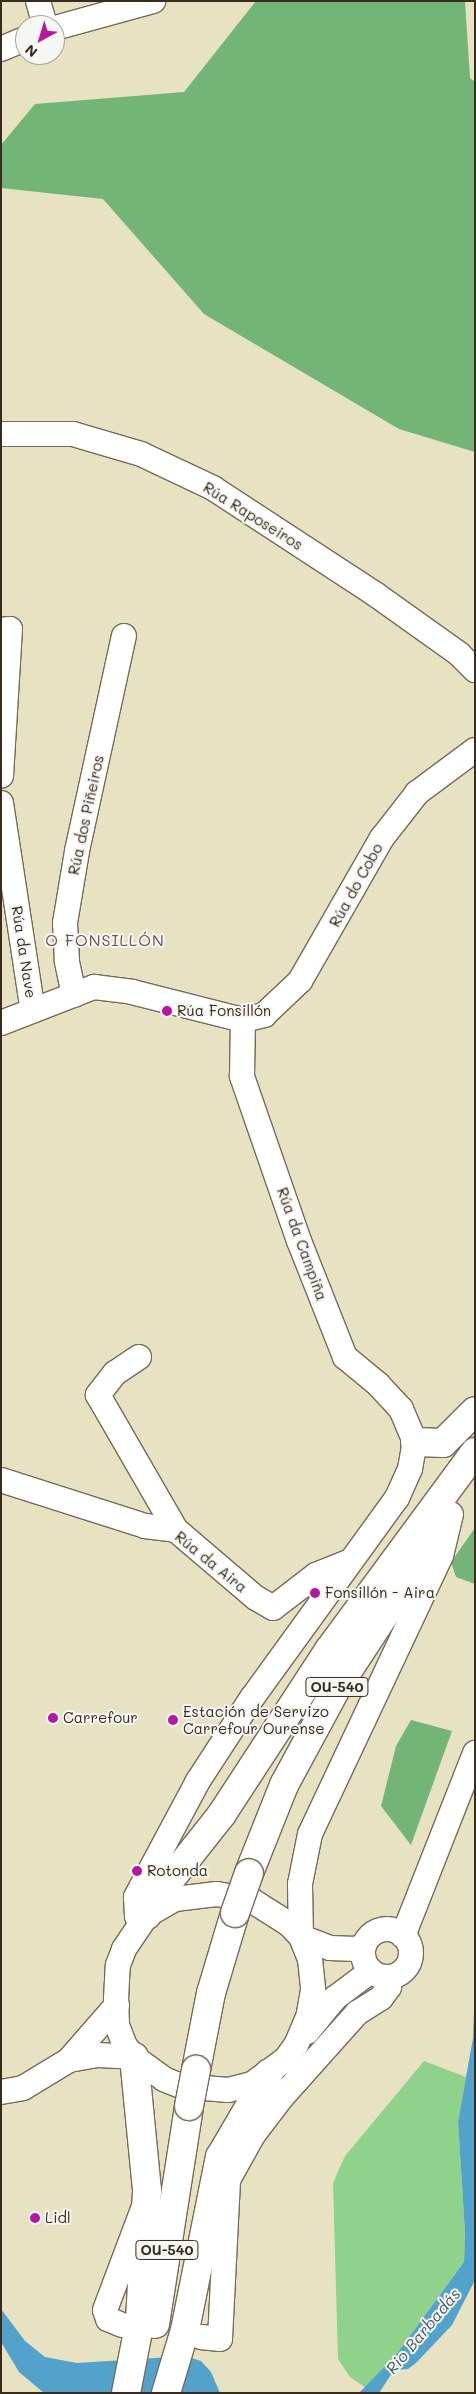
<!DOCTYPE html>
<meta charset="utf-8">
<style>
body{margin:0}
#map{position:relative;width:476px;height:2394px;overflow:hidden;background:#e7e2c2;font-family:Mali,sans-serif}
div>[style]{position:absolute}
.green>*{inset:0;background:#8fd28b}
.forest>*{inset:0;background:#73b477}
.water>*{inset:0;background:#52a2cc}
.roads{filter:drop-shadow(1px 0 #776a57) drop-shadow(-1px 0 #776a57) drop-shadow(0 1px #776a57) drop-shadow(0 -1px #776a57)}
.minor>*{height:24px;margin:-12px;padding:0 12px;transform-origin:12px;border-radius:12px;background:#fff}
.minor>.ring{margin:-12px;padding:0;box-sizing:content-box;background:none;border:24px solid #fff;border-radius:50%}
.major>*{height:28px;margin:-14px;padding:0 14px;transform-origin:14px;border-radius:14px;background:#fff}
.bridges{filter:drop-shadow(1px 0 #776a57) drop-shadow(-1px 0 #776a57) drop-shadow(0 1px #776a57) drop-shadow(0 -1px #776a57)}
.major-bridge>*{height:28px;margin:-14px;padding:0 14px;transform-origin:14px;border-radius:14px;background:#fff}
.dots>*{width:14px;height:14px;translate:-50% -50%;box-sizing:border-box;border:2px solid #f6f6f2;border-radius:50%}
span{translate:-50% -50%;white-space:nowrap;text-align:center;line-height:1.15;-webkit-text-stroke:4px #f6f6f2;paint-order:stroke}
.shield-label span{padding:1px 4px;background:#f6f6f2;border:1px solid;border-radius:4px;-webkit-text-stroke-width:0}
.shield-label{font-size:14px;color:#3b2a1e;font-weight:700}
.street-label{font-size:15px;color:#3b2a1e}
.poi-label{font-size:15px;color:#3b2a1e}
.left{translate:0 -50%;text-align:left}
.neighbourhood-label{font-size:16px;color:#6d5258;letter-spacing:1px}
.water-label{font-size:16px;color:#445a64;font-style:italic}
.frame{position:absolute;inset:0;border:2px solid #3b2a1e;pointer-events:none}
.north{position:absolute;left:15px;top:15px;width:50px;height:50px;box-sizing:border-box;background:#f6f6f2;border:1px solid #aba49d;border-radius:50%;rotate:219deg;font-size:14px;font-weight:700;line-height:20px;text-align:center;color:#3b2a1e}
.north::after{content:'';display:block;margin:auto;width:18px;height:22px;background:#b5179e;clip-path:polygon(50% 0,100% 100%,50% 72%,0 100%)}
</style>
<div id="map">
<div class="green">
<i style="clip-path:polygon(424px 2061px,466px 2077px,458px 2122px,465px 2232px,464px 2262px,396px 2355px,365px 2387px,350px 2377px,338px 2359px,333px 2183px,345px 2156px)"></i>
</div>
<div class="forest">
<i style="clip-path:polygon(256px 1px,465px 1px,470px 78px,475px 82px,475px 452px,399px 429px,204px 314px,103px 199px,1px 188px,1px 145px,35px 104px,184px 92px)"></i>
<i style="clip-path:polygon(475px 1528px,475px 1584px,456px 1577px,451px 1562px)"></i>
<i style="clip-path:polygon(411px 1720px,452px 1731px,411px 1845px,381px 1806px,396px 1746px)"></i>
</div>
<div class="water">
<i style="clip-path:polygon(475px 1984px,475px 2280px,452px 2325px,416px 2363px,408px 2369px,394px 2370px,379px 2393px,359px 2393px,396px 2355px,464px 2262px,465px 2232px,458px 2122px,473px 2038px)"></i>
<i style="clip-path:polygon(1px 2309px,25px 2341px,45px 2357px,77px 2363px,185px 2356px,201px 2361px,211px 2372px,220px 2393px,44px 2393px,19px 2372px,1px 2342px)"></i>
</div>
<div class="roads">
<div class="minor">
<i style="left:38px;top:1px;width:25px;rotate:74deg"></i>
<i style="left:55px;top:28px;width:102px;rotate:-15.4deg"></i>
<i style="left:1px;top:49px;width:26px;rotate:-23deg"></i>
<i style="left:1px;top:434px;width:72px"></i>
<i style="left:73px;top:434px;width:71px;rotate:16.4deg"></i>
<i style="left:141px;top:454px;width:80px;rotate:25.3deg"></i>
<i style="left:213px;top:488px;width:194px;rotate:33.2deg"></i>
<i style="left:375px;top:594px;width:103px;rotate:35.5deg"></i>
<i style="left:459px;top:654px;width:23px;rotate:45deg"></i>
<i style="left:1px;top:630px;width:9px;rotate:-6deg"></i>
<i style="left:10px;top:629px;width:147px;rotate:93.5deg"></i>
<i style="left:1px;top:803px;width:210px;rotate:81.3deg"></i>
<i style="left:74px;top:995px;width:35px;rotate:-102deg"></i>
<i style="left:67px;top:961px;width:38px;rotate:-93deg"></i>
<i style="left:65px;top:923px;width:73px;rotate:-80.5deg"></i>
<i style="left:77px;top:851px;width:220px;rotate:-77.7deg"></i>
<i style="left:1px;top:1023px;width:100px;rotate:-21.2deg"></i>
<i style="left:94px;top:987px;width:38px;rotate:7deg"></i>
<i style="left:132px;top:992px;width:114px;rotate:14.2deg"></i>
<i style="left:243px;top:1020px;width:22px;rotate:-13deg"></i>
<i style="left:264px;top:1015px;width:50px;rotate:-43.4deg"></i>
<i style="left:300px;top:981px;width:165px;rotate:-60.2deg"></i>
<i style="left:382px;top:838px;width:57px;rotate:-52.1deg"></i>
<i style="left:417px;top:793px;width:72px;rotate:-36.6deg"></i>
<i style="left:139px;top:1357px;width:29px;rotate:146deg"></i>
<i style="left:115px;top:1373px;width:28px;rotate:128deg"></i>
<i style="left:98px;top:1395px;width:156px;rotate:60deg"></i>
<i style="left:1px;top:1480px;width:151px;rotate:17.7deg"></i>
<i style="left:145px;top:1526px;width:31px;rotate:7deg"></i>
<i style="left:176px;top:1530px;width:105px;rotate:40.4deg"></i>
<i style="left:256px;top:1598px;width:20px;rotate:30deg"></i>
<i style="left:273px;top:1608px;width:54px;rotate:-37.5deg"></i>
<i style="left:316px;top:1575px;width:37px;rotate:-22deg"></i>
<i style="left:217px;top:1894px;width:35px;rotate:10deg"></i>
<i style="left:251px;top:1900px;width:45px;rotate:32.3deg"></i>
<i style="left:289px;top:1924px;width:18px;rotate:47deg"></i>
<i style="left:301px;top:1937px;width:24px;rotate:68deg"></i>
<i style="left:310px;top:1959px;width:31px;rotate:84deg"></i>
<i style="left:313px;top:1990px;width:27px;rotate:100deg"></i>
<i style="left:308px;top:2017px;width:30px;rotate:113deg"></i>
<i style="left:296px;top:2045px;width:17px;rotate:126deg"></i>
<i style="left:286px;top:2059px;width:42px;rotate:143.7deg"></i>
<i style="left:252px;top:2084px;width:25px;rotate:166deg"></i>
<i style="left:228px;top:2090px;width:47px;rotate:-175.1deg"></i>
<i style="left:181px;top:2086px;width:18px;rotate:-158deg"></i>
<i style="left:164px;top:2079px;width:37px;rotate:-144deg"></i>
<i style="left:134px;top:2057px;width:14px;rotate:-129deg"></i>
<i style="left:125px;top:2046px;width:22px;rotate:-111deg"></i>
<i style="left:117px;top:2025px;width:26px;rotate:-92deg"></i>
<i style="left:116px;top:1999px;width:34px;rotate:-87deg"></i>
<i style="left:118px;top:1965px;width:17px;rotate:-69deg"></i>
<i style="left:124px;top:1949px;width:41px;rotate:-55.9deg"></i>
<i style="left:147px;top:1915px;width:32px;rotate:-30deg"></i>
<i style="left:175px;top:1899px;width:42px;rotate:-6.8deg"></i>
<i style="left:141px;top:1922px;width:7px;rotate:-124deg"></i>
<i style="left:137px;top:1916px;width:19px;rotate:-93deg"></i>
<i style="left:136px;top:1897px;width:132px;rotate:-61.9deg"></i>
<i style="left:198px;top:1781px;width:99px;rotate:-57deg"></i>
<i style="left:252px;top:1698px;width:247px;rotate:-54.1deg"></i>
<i style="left:397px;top:1498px;width:32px;rotate:-66deg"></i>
<i style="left:410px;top:1469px;width:27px;rotate:-80deg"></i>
<i style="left:415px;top:1442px;width:36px;rotate:-113deg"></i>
<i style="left:401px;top:1409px;width:33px;rotate:-133deg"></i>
<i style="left:379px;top:1385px;width:44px;rotate:-140.5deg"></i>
<i style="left:345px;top:1357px;width:125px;rotate:-111.6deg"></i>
<i style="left:299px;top:1241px;width:175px;rotate:-109.1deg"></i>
<i style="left:242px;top:1076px;width:56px;rotate:-89deg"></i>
<i class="ring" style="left:363px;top:1929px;width:24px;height:24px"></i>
<i style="left:403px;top:1936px;width:197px;rotate:-68.5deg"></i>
<i style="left:364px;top:1945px;width:9px;rotate:153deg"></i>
<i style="left:356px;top:1949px;width:26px;rotate:-178deg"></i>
<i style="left:330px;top:1948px;width:31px;rotate:-159deg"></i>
<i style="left:301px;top:1937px;width:53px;rotate:-91.1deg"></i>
<i style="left:300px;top:1884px;width:51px;rotate:-78.7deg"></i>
<i style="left:310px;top:1834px;width:307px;rotate:-64.8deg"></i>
<i style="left:441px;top:1556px;width:43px;rotate:-76.6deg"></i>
<i style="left:307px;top:2032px;width:44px;rotate:-50.5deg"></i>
<i style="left:335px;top:1998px;width:45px;rotate:-36.9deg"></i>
<i style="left:69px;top:2060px;width:29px;rotate:-10deg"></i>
<i style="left:98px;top:2055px;width:36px;rotate:3deg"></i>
<i style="left:1px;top:2092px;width:22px;rotate:-10deg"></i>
<i style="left:23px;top:2088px;width:54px;rotate:-31.3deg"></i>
<i style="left:69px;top:2060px;width:73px;rotate:-48.9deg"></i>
<i style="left:122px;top:2325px;width:15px;rotate:-157deg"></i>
<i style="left:108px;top:2319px;width:9px;rotate:-108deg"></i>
<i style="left:105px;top:2310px;width:108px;rotate:-69.4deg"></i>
<i style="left:201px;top:2337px;width:19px;rotate:6deg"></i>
<i style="left:220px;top:2339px;width:159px;rotate:-87.1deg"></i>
<i style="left:228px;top:2180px;width:51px;rotate:-60.9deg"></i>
<i style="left:253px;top:2135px;width:48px;rotate:-52.7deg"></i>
<i style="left:282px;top:2097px;width:113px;rotate:-48.2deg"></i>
<i style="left:357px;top:2013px;width:28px;rotate:-32deg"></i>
<i style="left:381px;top:1998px;width:14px;rotate:-54deg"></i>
<i style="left:389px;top:1987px;width:10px;rotate:-96deg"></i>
</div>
<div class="major">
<i style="left:415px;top:1442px;width:28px;rotate:2deg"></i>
<i style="left:443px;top:1443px;width:45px;rotate:-45deg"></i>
<i style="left:249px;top:1873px;width:95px;rotate:-68.3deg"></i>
<i style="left:284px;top:1785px;width:111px;rotate:-61.6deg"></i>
<i style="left:337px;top:1687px;width:175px;rotate:-56.7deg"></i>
<i style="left:147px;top:1915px;width:29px;rotate:-59deg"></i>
<i style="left:162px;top:1890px;width:97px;rotate:-51.7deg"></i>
<i style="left:222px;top:1814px;width:196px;rotate:-56.9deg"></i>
<i style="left:329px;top:1650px;width:246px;rotate:-53.6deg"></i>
<i style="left:196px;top:2070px;width:78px;rotate:-79deg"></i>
<i style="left:211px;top:1993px;width:84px;rotate:-73.3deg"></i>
<i style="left:155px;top:2324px;width:221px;rotate:-81.1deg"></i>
<i style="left:126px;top:2393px;width:73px;rotate:-79deg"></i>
<i style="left:140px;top:2321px;width:131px;rotate:-86.9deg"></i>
<i style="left:147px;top:2190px;width:134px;rotate:-95.6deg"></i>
<i style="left:166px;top:2393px;width:66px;rotate:-73.2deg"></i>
<i style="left:185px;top:2330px;width:177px;rotate:-78.6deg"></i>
<i style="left:220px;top:2157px;width:97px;rotate:-59.7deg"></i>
</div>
</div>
<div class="bridges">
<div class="major-bridge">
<i style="left:235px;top:1913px;width:42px;rotate:-70.7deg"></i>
<i style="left:189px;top:2106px;width:37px;rotate:-79deg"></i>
</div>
</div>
<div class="dots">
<i style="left:167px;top:1011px;background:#b5179e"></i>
<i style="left:315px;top:1593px;background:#b5179e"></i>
<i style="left:53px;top:1718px;background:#b5179e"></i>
<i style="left:173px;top:1720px;background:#b5179e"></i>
<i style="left:137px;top:1871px;background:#b5179e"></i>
<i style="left:35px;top:2218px;background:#b5179e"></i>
</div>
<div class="shield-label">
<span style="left:337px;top:1687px">OU-540</span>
<span style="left:167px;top:2250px">OU-540</span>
</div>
<div class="street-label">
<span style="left:253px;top:516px;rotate:32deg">Rúa Raposeiros</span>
<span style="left:86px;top:815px;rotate:-78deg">Rúa dos Piñeiros</span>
<span style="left:356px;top:885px;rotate:-61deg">Rúa do Cobo</span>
<span style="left:24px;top:952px;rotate:81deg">Rúa da Nave</span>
<span style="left:302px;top:1244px;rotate:70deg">Rúa da Campiña</span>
<span style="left:211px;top:1562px;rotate:39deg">Rúa da Aira</span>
</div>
<div class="poi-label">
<span class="left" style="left:177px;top:1011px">Rúa Fonsillón</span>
<span class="left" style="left:325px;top:1593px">Fonsillón - Aira</span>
<span class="left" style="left:183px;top:1720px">Estación de Servizo<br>Carrefour Ourense</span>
<span class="left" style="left:63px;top:1718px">Carrefour</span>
<span class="left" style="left:147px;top:1871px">Rotonda</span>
<span class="left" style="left:45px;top:2218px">Lidl</span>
</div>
<div class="neighbourhood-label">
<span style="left:105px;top:940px">O FONSILLÓN</span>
</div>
<div class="water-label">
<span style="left:423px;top:2331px;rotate:-50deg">Rio Barbadás</span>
</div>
<div class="frame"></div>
<div class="north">N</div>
</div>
